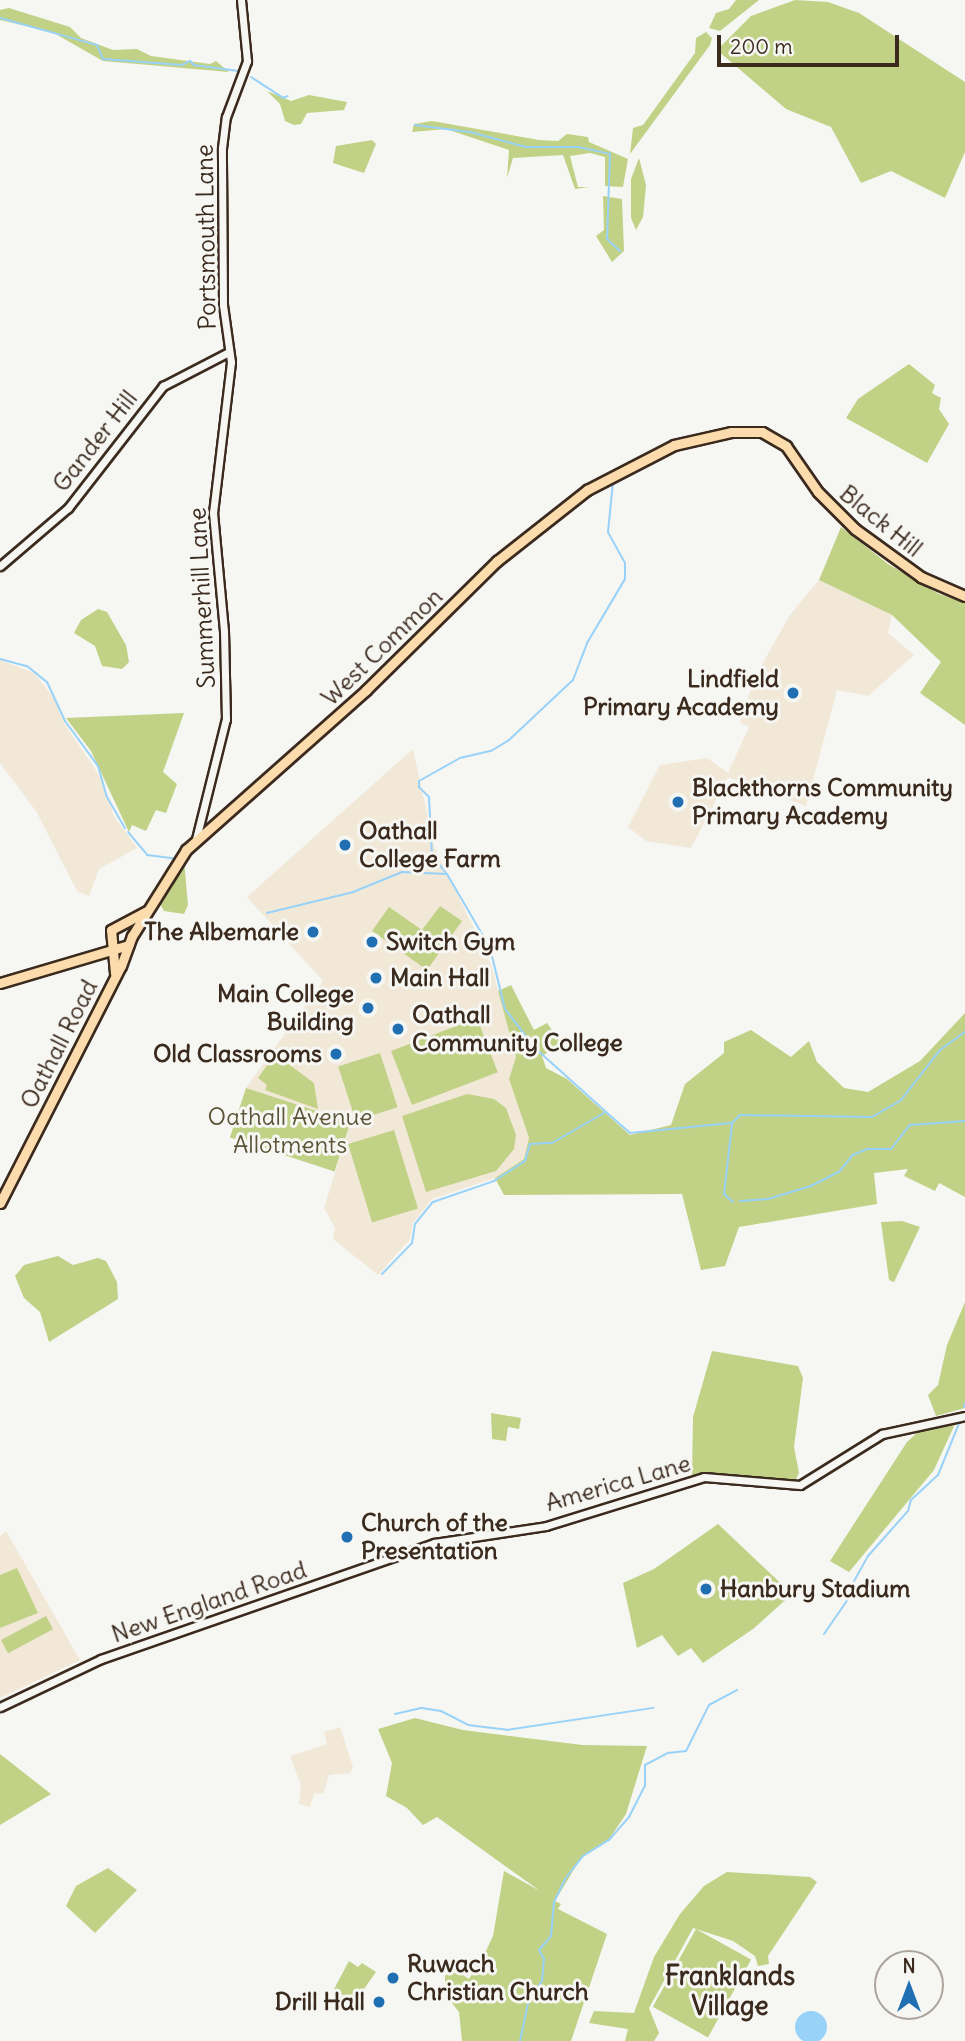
<!DOCTYPE html>
<style>
body{margin:0}
#map{position:relative;width:965px;height:2041px;overflow:hidden;background:#f6f6f2;font-family:Delius,sans-serif}
div>[style]{position:absolute}
.built>*{inset:0;background:#f1e8d7}
.green>*{inset:0;background:#c1d286;transform-origin:0 0}
.water>*{inset:0;background:#99d2f9}
.round{border-radius:50%}
.stream>*{height:2px;margin:-1px;padding:0 1px;transform-origin:1px;border-radius:1px;background:#99d2f9}
.roads{filter:drop-shadow(2px 0 #3b2a1e) drop-shadow(-2px 0 #3b2a1e) drop-shadow(0 2px #3b2a1e) drop-shadow(0 -2px #3b2a1e)}
.minor>*{height:7px;margin:-3.5px;padding:0 3.5px;transform-origin:3.5px;border-radius:3.5px;background:#f6f6f2}
.major>*{height:9px;margin:-4.5px;padding:0 4.5px;transform-origin:4.5px;border-radius:4.5px;background:#fcdcac}
.dots>*{width:19px;height:19px;translate:-50% -50%;box-sizing:border-box;border:4px solid #f6f6f2;border-radius:50%}
span{translate:-50% -50%;white-space:nowrap;text-align:center;line-height:1.15;-webkit-text-stroke:6px #f6f6f2;paint-order:stroke}
.street-label{font-size:24px;color:#3b2a1e}
.poi-label{font-size:24px;color:#3b2a1e;font-weight:700}
.right{translate:-100% -50%;text-align:right}
.left{translate:0 -50%;text-align:left}
.park-label{font-size:24px;color:#5c5438}
.neighbourhood-label{font-size:26px;color:#3b2a1e;font-weight:700}
.north{position:absolute;left:874px;top:1950px;width:70px;height:70px;box-sizing:border-box;background:#f6f6f2;border:2px solid #aba49d;border-radius:50%;rotate:0deg;font-size:19px;font-weight:700;line-height:28px;text-align:center;color:#3b2a1e}
.north::after{content:'';display:block;margin:auto;width:24px;height:32px;background:#1f6fb2;clip-path:polygon(50% 0,100% 100%,50% 72%,0 100%)}
.scale{position:absolute;left:717px;top:35px;width:182px;height:32px;box-sizing:border-box;border:4px solid #3b2a1e;border-top:0;padding-left:9px;font-size:21px;line-height:24px;white-space:nowrap;color:#3b2a1e;-webkit-text-stroke:5px #f6f6f2;paint-order:stroke}
</style>
<div id="map">
<div class="built">
<i style="clip-path:polygon(819px 580px,892px 615px,888px 633px,914px 655px,868px 696px,837px 690px,806px 806px,728px 777px,691px 848px,646px 841px,628px 827px,660px 765px,707px 758px,728px 773px,749px 727px,740px 722px,755px 677px,790px 615px)"></i>
<i style="clip-path:polygon(0 660px,34px 673px,54px 698px,64px 723px,101px 778px,114px 816px,137px 848px,99px 869px,89px 896px,77px 891px,36px 811px,0 763px)"></i>
<i style="clip-path:polygon(413px 749px,434px 846px,491px 964px,516px 1057px,509px 1079px,529px 1138px,524px 1159px,495px 1178px,432px 1199px,413px 1223px,410px 1239px,378px 1275px,333px 1239px,335px 1228px,324px 1208px,351px 1122px,246px 1088px,323px 981px,247px 897px)"></i>
<i style="clip-path:polygon(6px 1531px,80px 1660px,0 1698px,0 1536px)"></i>
<i style="clip-path:polygon(340px 1727px,353px 1767px,350px 1773px,329px 1775px,323px 1794px,314px 1793px,310px 1807px,299px 1804px,301px 1785px,290px 1756px,327px 1744px,324px 1732px)"></i>
</div>
<div class="green">
<i style="clip-path:polygon(736px 0,759px 0,720px 31px,709px 28px,716px 13px,729px 9px)"></i>
<i style="clip-path:polygon(795px 0,828px 2px,859px 13px,965px 82px,965px 152px,945px 198px,891px 171px,861px 183px,831px 127px,786px 109px,717px 50px,751px 16px)"></i>
<i style="clip-path:polygon(9px 8px,70px 27px,81px 38px,113px 50px,137px 49px,151px 56px,210px 64px,216px 61px,229px 72px,103px 61px,52px 32px,0 20px,0 10px)"></i>
<i style="clip-path:polygon(706px 32px,712px 38px,710px 45px,630px 154px,633px 128px,643px 125px,695px 53px,696px 38px)"></i>
<i style="clip-path:polygon(267px 91px,291px 101px,309px 95px,347px 102px,344px 110px,307px 113px,301px 124px,294px 125px,285px 121px,280px 104px)"></i>
<i style="clip-path:polygon(432px 121px,539px 140px,558px 141px,567px 134px,588px 137px,589px 142px,628px 159px,623px 187px,605px 186px,605px 157px,590px 153px,570px 156px,578px 187px,589px 187px,575px 189px,563px 155px,513px 158px,507px 178px,509px 150px,446px 129px,412px 132px,414px 124px)"></i>
<i style="clip-path:polygon(372px 140px,376px 144px,364px 173px,333px 163px,336px 146px)"></i>
<i style="clip-path:polygon(639px 158px,646px 185px,643px 217px,636px 230px,631px 218px,631px 179px)"></i>
<i style="clip-path:polygon(603px 196px,622px 199px,624px 251px,612px 262px,596px 236px,604px 230px)"></i>
<i style="clip-path:polygon(909px 364px,935px 385px,932px 393px,941px 398px,939px 409px,949px 424px,927px 463px,846px 418px,858px 399px)"></i>
<i style="clip-path:polygon(841px 527px,888px 564px,939px 594px,965px 602px,965px 725px,920px 693px,941px 662px,892px 615px,819px 580px)"></i>
<i style="clip-path:polygon(98px 609px,107px 612px,126px 645px,129px 662px,122px 669px,102px 666px,95px 646px,74px 633px,81px 620px)"></i>
<i style="clip-path:polygon(184px 713px,163px 772px,177px 784px,166px 813px,156px 810px,146px 831px,132px 825px,129px 832px,91px 751px,66px 718px)"></i>
<i style="clip-path:polygon(184px 860px,188px 905px,184px 914px,164px 911px,159px 902px)"></i>
<i style="clip-path:polygon(440px 906px,462px 921px,427px 970px,372px 931px,389px 907px,422px 930px)"></i>
<i style="clip-path:polygon(511px 985px,534px 1030px,547px 1023px,562px 1044px,542px 1056px,546px 1068px,567px 1079px,630px 1135px,671px 1125px,685px 1084px,724px 1053px,724px 1042px,751px 1030px,791px 1057px,809px 1041px,817px 1062px,844px 1088px,868px 1092px,920px 1061px,965px 1013px,965px 1197px,939px 1183px,935px 1191px,904px 1176px,908px 1169px,874px 1173px,877px 1204px,739px 1227px,725px 1266px,701px 1270px,682px 1194px,504px 1195px,495px 1178px,524px 1159px,529px 1138px,509px 1079px,516px 1057px,498px 991px)"></i>
<i style="left:477px;top:1018px;width:58px;height:92px;rotate:69deg"></i>
<i style="left:380px;top:1053px;width:57px;height:44px;rotate:72deg"></i>
<i style="clip-path:polygon(275px 1054px,314px 1083px,318px 1109px,265px 1090px,267px 1085px,258px 1078px)"></i>
<i style="left:246px;top:1088px;width:110px;height:52px;rotate:18deg"></i>
<i style="clip-path:polygon(467px 1094px,494px 1099px,506px 1108px,516px 1135px,514px 1149px,496px 1171px,426px 1192px,402px 1116px)"></i>
<i style="left:394px;top:1130px;width:82px;height:48px;rotate:73deg"></i>
<i style="clip-path:polygon(902px 1221px,920px 1227px,894px 1282px,889px 1280px,881px 1222px)"></i>
<i style="clip-path:polygon(58px 1256px,73px 1265px,98px 1258px,106px 1261px,117px 1282px,118px 1299px,49px 1342px,40px 1312px,24px 1298px,15px 1276px,24px 1265px)"></i>
<i style="clip-path:polygon(965px 1302px,965px 1408px,936px 1416px,928px 1395px,938px 1385px,947px 1345px)"></i>
<i style="clip-path:polygon(712px 1351px,798px 1366px,803px 1378px,794px 1447px,799px 1473px,795px 1481px,779px 1484px,692px 1476px,693px 1417px)"></i>
<i style="clip-path:polygon(491px 1413px,521px 1418px,519px 1429px,508px 1427px,506px 1441px,492px 1439px)"></i>
<i style="clip-path:polygon(955px 1424px,934px 1470px,849px 1572px,830px 1561px,907px 1442px,920px 1430px)"></i>
<i style="clip-path:polygon(718px 1524px,792px 1594px,753px 1629px,703px 1663px,691px 1648px,678px 1656px,662px 1635px,637px 1648px,623px 1583px,654px 1569px)"></i>
<i style="clip-path:polygon(17px 1568px,38px 1613px,0 1628px,0 1575px)"></i>
<i style="left:46px;top:1616px;width:15px;height:51px;rotate:62deg"></i>
<i style="clip-path:polygon(415px 1718px,463px 1730px,582px 1745px,647px 1746px,626px 1814px,610px 1838px,582px 1856px,555px 1901px,561px 1904px,558px 1909px,607px 1934px,571px 2041px,462px 2041px,459px 2012px,445px 1994px,445px 1976px,452px 1968px,469px 1979px,485px 1953px,493px 1936px,504px 1871px,540px 1891px,437px 1817px,423px 1825px,407px 1808px,386px 1796px,392px 1763px,378px 1729px)"></i>
<i style="clip-path:polygon(0 1754px,51px 1794px,0 1825px)"></i>
<i style="clip-path:polygon(108px 1868px,137px 1890px,95px 1933px,66px 1906px,76px 1886px)"></i>
<i style="clip-path:polygon(727px 1872px,810px 1877px,817px 1882px,768px 1956px,769px 1964px,758px 1966px,755px 1956px,733px 1941px,693px 1928px,649px 2008px,659px 2033px,654px 2041px,625px 2041px,628px 2029px,589px 2023px,594px 2011px,634px 2013px,654px 1957px,680px 1914px,704px 1886px)"></i>
<i style="left:696px;top:1929px;width:63px;height:89px;rotate:29deg"></i>
<i style="clip-path:polygon(349px 1961px,358px 1967px,362px 1963px,376px 1972px,359px 1996px,347px 1998px,334px 1989px)"></i>
</div>
<div class="water">
<i class="round" style="left:795px;top:2011px;width:32px;height:32px"></i>
</div>
<div class="stream">
<i style="left:0;top:18px;width:101px;rotate:15.6deg"></i>
<i style="left:97px;top:45px;width:15px;rotate:67deg"></i>
<i style="left:103px;top:59px;width:79px;rotate:4.3deg"></i>
<i style="left:182px;top:65px;width:9px;rotate:-27deg"></i>
<i style="left:190px;top:61px;width:6px;rotate:45deg"></i>
<i style="left:194px;top:65px;width:45px;rotate:7.6deg"></i>
<i style="left:251px;top:77px;width:38px;rotate:33deg"></i>
<i style="left:283px;top:98px;width:5px;rotate:-22deg"></i>
<i style="left:415px;top:125px;width:55px;rotate:7.3deg"></i>
<i style="left:470px;top:132px;width:58px;rotate:15deg"></i>
<i style="left:526px;top:147px;width:52px"></i>
<i style="left:578px;top:147px;width:33px;rotate:12deg"></i>
<i style="left:610px;top:154px;width:85px;rotate:92deg"></i>
<i style="left:607px;top:239px;width:18px;rotate:43deg"></i>
<i style="left:0;top:659px;width:28px;rotate:15deg"></i>
<i style="left:27px;top:666px;width:26px;rotate:39deg"></i>
<i style="left:47px;top:682px;width:43px;rotate:65.2deg"></i>
<i style="left:65px;top:721px;width:56px;rotate:53.7deg"></i>
<i style="left:98px;top:766px;width:32px;rotate:74deg"></i>
<i style="left:107px;top:797px;width:36px;rotate:60deg"></i>
<i style="left:128px;top:832px;width:30px;rotate:50deg"></i>
<i style="left:147px;top:855px;width:26px;rotate:7deg"></i>
<i style="left:446px;top:873px;width:23px;rotate:-128deg"></i>
<i style="left:432px;top:855px;width:58px;rotate:-93deg"></i>
<i style="left:429px;top:797px;width:14px;rotate:-135deg"></i>
<i style="left:419px;top:787px;width:6px;rotate:-90deg"></i>
<i style="left:419px;top:781px;width:47px;rotate:-29.3deg"></i>
<i style="left:460px;top:758px;width:32px;rotate:-13deg"></i>
<i style="left:491px;top:751px;width:21px;rotate:-31deg"></i>
<i style="left:509px;top:740px;width:88px;rotate:-43.2deg"></i>
<i style="left:573px;top:680px;width:40px;rotate:-69deg"></i>
<i style="left:587px;top:643px;width:74px;rotate:-59.3deg"></i>
<i style="left:625px;top:579px;width:16px;rotate:-90deg"></i>
<i style="left:625px;top:563px;width:35px;rotate:-119deg"></i>
<i style="left:608px;top:532px;width:50px;rotate:-84.3deg"></i>
<i style="left:267px;top:913px;width:89px;rotate:-13.7deg"></i>
<i style="left:353px;top:892px;width:53px;rotate:-22.2deg"></i>
<i style="left:402px;top:872px;width:45px;rotate:2.5deg"></i>
<i style="left:447px;top:874px;width:86px;rotate:59.8deg"></i>
<i style="left:490px;top:948px;width:63px;rotate:76.2deg"></i>
<i style="left:505px;top:1009px;width:49px;rotate:52.4deg"></i>
<i style="left:535px;top:1048px;width:96px;rotate:42deg"></i>
<i style="left:606px;top:1112px;width:32px;rotate:41deg"></i>
<i style="left:630px;top:1133px;width:101px;rotate:-5.7deg"></i>
<i style="left:732px;top:1123px;width:11px;rotate:-45deg"></i>
<i style="left:740px;top:1115px;width:132px;rotate:0.9deg"></i>
<i style="left:872px;top:1117px;width:34px;rotate:-30deg"></i>
<i style="left:901px;top:1100px;width:63px;rotate:-52deg"></i>
<i style="left:940px;top:1050px;width:31px;rotate:-36deg"></i>
<i style="left:732px;top:1124px;width:70px;rotate:96.5deg"></i>
<i style="left:724px;top:1194px;width:12px;rotate:42deg"></i>
<i style="left:740px;top:1201px;width:28px;rotate:-4deg"></i>
<i style="left:768px;top:1199px;width:45px;rotate:-16.8deg"></i>
<i style="left:811px;top:1186px;width:31px;rotate:-27deg"></i>
<i style="left:839px;top:1172px;width:22px;rotate:-51deg"></i>
<i style="left:853px;top:1155px;width:15px;rotate:-23deg"></i>
<i style="left:867px;top:1149px;width:24px"></i>
<i style="left:891px;top:1149px;width:31px;rotate:-52deg"></i>
<i style="left:910px;top:1125px;width:55px;rotate:-4.2deg"></i>
<i style="left:382px;top:1274px;width:43px;rotate:-45.9deg"></i>
<i style="left:412px;top:1243px;width:19px;rotate:-81deg"></i>
<i style="left:415px;top:1224px;width:28px;rotate:-51deg"></i>
<i style="left:433px;top:1202px;width:65px;rotate:-19deg"></i>
<i style="left:494px;top:1181px;width:37px;rotate:-33deg"></i>
<i style="left:525px;top:1161px;width:18px;rotate:-74deg"></i>
<i style="left:530px;top:1144px;width:22px;rotate:-3deg"></i>
<i style="left:552px;top:1143px;width:60px;rotate:-30deg"></i>
<i style="left:964px;top:1407px;width:4px;rotate:-76deg"></i>
<i style="left:824px;top:1634px;width:51px;rotate:-55.4deg"></i>
<i style="left:853px;top:1592px;width:9px;rotate:-90deg"></i>
<i style="left:853px;top:1583px;width:31px;rotate:-61deg"></i>
<i style="left:868px;top:1556px;width:60px;rotate:-48.4deg"></i>
<i style="left:908px;top:1511px;width:11px;rotate:-75deg"></i>
<i style="left:911px;top:1500px;width:37px;rotate:-43deg"></i>
<i style="left:938px;top:1475px;width:58px;rotate:-67.8deg"></i>
<i style="left:395px;top:1714px;width:28px;rotate:-13deg"></i>
<i style="left:422px;top:1708px;width:19px;rotate:9deg"></i>
<i style="left:441px;top:1711px;width:30px;rotate:27deg"></i>
<i style="left:468px;top:1725px;width:39px;rotate:7deg"></i>
<i style="left:507px;top:1730px;width:148px;rotate:-8.6deg"></i>
<i style="left:520px;top:2041px;width:39px;rotate:-78deg"></i>
<i style="left:528px;top:2003px;width:26px;rotate:-58deg"></i>
<i style="left:542px;top:1981px;width:22px;rotate:-85deg"></i>
<i style="left:544px;top:1959px;width:10px;rotate:-119deg"></i>
<i style="left:539px;top:1950px;width:18px;rotate:-49deg"></i>
<i style="left:551px;top:1936px;width:34px;rotate:-85deg"></i>
<i style="left:554px;top:1902px;width:25px;rotate:-64deg"></i>
<i style="left:565px;top:1879px;width:29px;rotate:-52deg"></i>
<i style="left:583px;top:1856px;width:31px;rotate:-32deg"></i>
<i style="left:609px;top:1840px;width:30px;rotate:-49deg"></i>
<i style="left:629px;top:1817px;width:35px;rotate:-63deg"></i>
<i style="left:645px;top:1786px;width:21px;rotate:-90deg"></i>
<i style="left:645px;top:1765px;width:26px;rotate:-28deg"></i>
<i style="left:668px;top:1753px;width:18px;rotate:-6deg"></i>
<i style="left:686px;top:1751px;width:51px;rotate:-63.4deg"></i>
<i style="left:709px;top:1705px;width:32px;rotate:-28deg"></i>
</div>
<div class="roads">
<div class="minor">
<i style="left:0;top:566px;width:89px;rotate:-40.5deg"></i>
<i style="left:68px;top:508px;width:155px;rotate:-52.1deg"></i>
<i style="left:163px;top:386px;width:74px;rotate:-27.3deg"></i>
<i style="left:196px;top:839px;width:124px;rotate:-76deg"></i>
<i style="left:226px;top:719px;width:88px;rotate:-91.3deg"></i>
<i style="left:224px;top:631px;width:119px;rotate:-95.3deg"></i>
<i style="left:213px;top:513px;width:152px;rotate:-83.2deg"></i>
<i style="left:231px;top:362px;width:58px;rotate:-98deg"></i>
<i style="left:223px;top:305px;width:157px;rotate:-90.4deg"></i>
<i style="left:222px;top:148px;width:31px;rotate:-83deg"></i>
<i style="left:226px;top:117px;width:60px;rotate:-69.4deg"></i>
<i style="left:247px;top:61px;width:61px;rotate:-95.6deg"></i>
<i style="left:0;top:1707px;width:112px;rotate:-25.4deg"></i>
<i style="left:101px;top:1659px;width:353px;rotate:-19.2deg"></i>
<i style="left:434px;top:1543px;width:113px;rotate:-8.6deg"></i>
<i style="left:546px;top:1526px;width:165px;rotate:-17.2deg"></i>
<i style="left:704px;top:1477px;width:96px;rotate:4.8deg"></i>
<i style="left:800px;top:1485px;width:97px;rotate:-31.9deg"></i>
<i style="left:882px;top:1434px;width:85px;rotate:-12.2deg"></i>
</div>
<div class="major">
<i style="left:115px;top:973px;width:43px;rotate:-95.3deg"></i>
<i style="left:111px;top:930px;width:40px;rotate:-28deg"></i>
<i style="left:0;top:983px;width:134px;rotate:-16.5deg"></i>
<i style="left:0;top:1203px;width:266px;rotate:-63deg"></i>
<i style="left:121px;top:966px;width:32px;rotate:-70deg"></i>
<i style="left:132px;top:936px;width:102px;rotate:-57.9deg"></i>
<i style="left:186px;top:850px;width:241px;rotate:-41.6deg"></i>
<i style="left:366px;top:690px;width:184px;rotate:-44.6deg"></i>
<i style="left:497px;top:561px;width:115px;rotate:-38.3deg"></i>
<i style="left:587px;top:490px;width:98px;rotate:-27.3deg"></i>
<i style="left:674px;top:445px;width:58px;rotate:-12.8deg"></i>
<i style="left:731px;top:432px;width:31px"></i>
<i style="left:762px;top:432px;width:28px;rotate:30deg"></i>
<i style="left:786px;top:446px;width:56px;rotate:55.2deg"></i>
<i style="left:818px;top:492px;width:52px;rotate:45deg"></i>
<i style="left:855px;top:529px;width:82px;rotate:36deg"></i>
<i style="left:921px;top:577px;width:48px;rotate:23.4deg"></i>
</div>
</div>
<div class="dots">
<i style="left:793px;top:693px;background:#1f6fb2"></i>
<i style="left:678px;top:802px;background:#1f6fb2"></i>
<i style="left:345px;top:845px;background:#1f6fb2"></i>
<i style="left:313px;top:932px;background:#1f6fb2"></i>
<i style="left:372px;top:942px;background:#1f6fb2"></i>
<i style="left:376px;top:978px;background:#1f6fb2"></i>
<i style="left:368px;top:1008px;background:#1f6fb2"></i>
<i style="left:398px;top:1029px;background:#1f6fb2"></i>
<i style="left:336px;top:1054px;background:#1f6fb2"></i>
<i style="left:347px;top:1537px;background:#1f6fb2"></i>
<i style="left:706px;top:1589px;background:#1f6fb2"></i>
<i style="left:393px;top:1978px;background:#1f6fb2"></i>
<i style="left:379px;top:2002px;background:#1f6fb2"></i>
</div>
<div class="street-label">
<span style="left:206px;top:237px;rotate:-91deg">Portsmouth Lane</span>
<span style="left:95px;top:441px;rotate:-52deg">Gander Hill</span>
<span style="left:881px;top:521px;rotate:39deg">Black Hill</span>
<span style="left:202px;top:598px;rotate:-93deg">Summerhill Lane</span>
<span style="left:382px;top:647px;rotate:-44deg">West Common</span>
<span style="left:59px;top:1044px;rotate:-63deg">Oathall Road</span>
<span style="left:618px;top:1483px;rotate:-16deg">America Lane</span>
<span style="left:209px;top:1602px;rotate:-19deg">New England Road</span>
</div>
<div class="poi-label">
<span class="right" style="left:779px;top:693px">Lindfield<br>Primary Academy</span>
<span class="left" style="left:692px;top:802px">Blackthorns Community<br>Primary Academy</span>
<span class="left" style="left:359px;top:845px">Oathall<br>College Farm</span>
<span class="right" style="left:299px;top:932px">The Albemarle</span>
<span class="left" style="left:386px;top:942px">Switch Gym</span>
<span class="left" style="left:390px;top:978px">Main Hall</span>
<span class="right" style="left:354px;top:1008px">Main College<br>Building</span>
<span class="left" style="left:412px;top:1029px">Oathall<br>Community College</span>
<span class="right" style="left:322px;top:1054px">Old Classrooms</span>
<span class="left" style="left:361px;top:1537px">Church of the<br>Presentation</span>
<span class="left" style="left:720px;top:1589px">Hanbury Stadium</span>
<span class="left" style="left:407px;top:1978px">Ruwach<br>Christian Church</span>
<span class="right" style="left:365px;top:2002px">Drill Hall</span>
</div>
<div class="park-label">
<span style="left:290px;top:1131px">Oathall Avenue<br>Allotments</span>
</div>
<div class="neighbourhood-label">
<span style="left:730px;top:1991px">Franklands<br>Village</span>
</div>
<div class="north">N</div>
<div class="scale">200 m</div>
</div>
